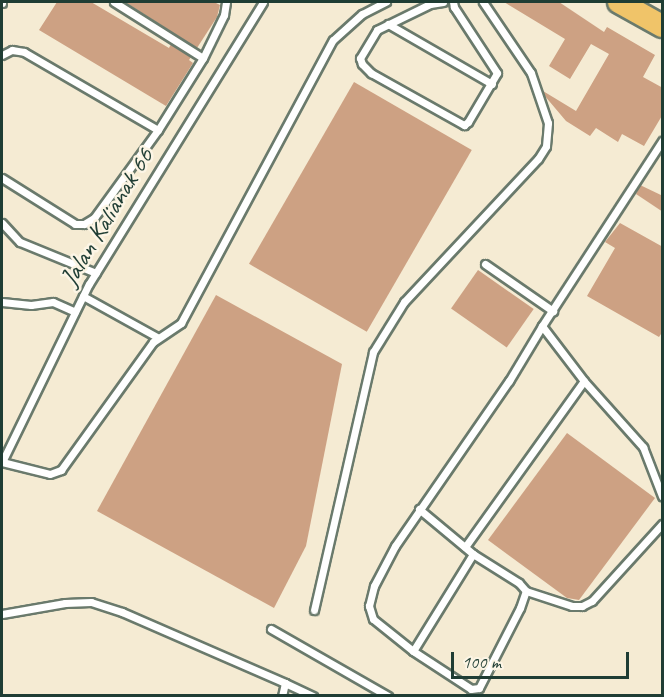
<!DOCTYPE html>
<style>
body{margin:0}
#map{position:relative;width:664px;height:697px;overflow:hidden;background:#f5ebd3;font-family:Caveat,sans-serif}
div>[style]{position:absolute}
.building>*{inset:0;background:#cda183;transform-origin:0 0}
.roads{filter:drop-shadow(2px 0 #6a7a6c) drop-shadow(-2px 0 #6a7a6c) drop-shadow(0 2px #6a7a6c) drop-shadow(0 -2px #6a7a6c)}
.service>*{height:7px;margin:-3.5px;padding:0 3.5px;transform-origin:3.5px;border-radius:3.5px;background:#fff}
.trunk>*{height:22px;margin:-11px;padding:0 11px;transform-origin:11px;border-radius:11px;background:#f0c469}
span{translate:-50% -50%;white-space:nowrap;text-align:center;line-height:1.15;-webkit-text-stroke:5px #fcf5e5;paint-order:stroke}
.street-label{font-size:26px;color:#1f3d34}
.frame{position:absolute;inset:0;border:3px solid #1f3d34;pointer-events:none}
.scale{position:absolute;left:451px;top:652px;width:178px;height:27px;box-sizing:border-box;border:3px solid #1f3d34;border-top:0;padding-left:8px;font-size:18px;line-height:21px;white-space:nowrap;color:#1f3d34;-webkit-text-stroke:4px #fcf5e5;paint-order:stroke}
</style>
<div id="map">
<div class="building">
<i style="clip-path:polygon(57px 2px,91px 2px,169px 48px,171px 44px,191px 57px,189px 60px,193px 63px,166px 106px,39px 30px)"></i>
<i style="clip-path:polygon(125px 2px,214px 2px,220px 5px,217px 17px,197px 48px)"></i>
<i style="clip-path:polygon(504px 2px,559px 2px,604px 32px,607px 27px,655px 55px,643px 77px,663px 88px,663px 114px,644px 146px,622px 134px,618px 142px,596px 128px,590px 136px,566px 121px,544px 95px,543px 91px,576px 111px,609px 54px,591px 44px,570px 79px,549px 66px,565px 39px)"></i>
<i style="left:354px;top:82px;width:136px;height:210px;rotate:30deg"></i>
<i style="clip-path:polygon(640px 185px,663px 196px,663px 212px,636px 194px)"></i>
<i style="clip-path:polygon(620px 223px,663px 247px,663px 331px,659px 337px,587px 296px,615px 248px,605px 242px)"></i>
<i style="left:478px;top:270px;width:68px;height:47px;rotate:35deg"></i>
<i style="clip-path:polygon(216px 295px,342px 364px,306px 546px,274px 608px,97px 511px)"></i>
<i style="clip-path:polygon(567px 433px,655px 498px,579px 600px,567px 598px,488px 540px)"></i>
</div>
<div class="roads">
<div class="service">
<i style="left:114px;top:2px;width:105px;rotate:32.2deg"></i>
<i style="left:443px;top:2px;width:13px;rotate:171deg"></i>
<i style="left:430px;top:4px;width:59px;rotate:153.9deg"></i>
<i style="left:377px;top:30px;width:33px;rotate:121deg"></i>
<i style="left:360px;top:58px;width:6px;rotate:72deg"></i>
<i style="left:362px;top:64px;width:13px;rotate:45deg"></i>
<i style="left:371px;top:73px;width:107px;rotate:29.2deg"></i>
<i style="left:464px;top:125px;width:5px;rotate:-37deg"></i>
<i style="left:468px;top:122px;width:57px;rotate:-59.4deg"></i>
<i style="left:497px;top:73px;width:79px;rotate:-123.1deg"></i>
<i style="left:454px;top:7px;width:5px;rotate:-101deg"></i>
<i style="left:2px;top:3px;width:1px;rotate:-90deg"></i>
<i style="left:388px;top:24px;width:120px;rotate:30deg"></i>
<i style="left:2px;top:55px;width:11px;rotate:-27deg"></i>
<i style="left:12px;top:50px;width:12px;rotate:9deg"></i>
<i style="left:24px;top:52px;width:155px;rotate:30.2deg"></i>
<i style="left:2px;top:178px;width:86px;rotate:32.2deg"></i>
<i style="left:75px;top:224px;width:9px"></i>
<i style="left:84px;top:224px;width:12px;rotate:-31deg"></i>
<i style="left:94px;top:218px;width:109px;rotate:-54deg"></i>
<i style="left:158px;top:130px;width:85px;rotate:-58deg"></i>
<i style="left:203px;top:58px;width:48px;rotate:-64deg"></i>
<i style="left:224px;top:15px;width:13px;rotate:-81deg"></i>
<i style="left:2px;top:223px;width:26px;rotate:47deg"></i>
<i style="left:20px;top:242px;width:82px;rotate:22.2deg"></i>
<i style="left:485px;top:264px;width:83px;rotate:34.7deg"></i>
<i style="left:83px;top:296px;width:85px;rotate:29deg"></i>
<i style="left:2px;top:302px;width:29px;rotate:6deg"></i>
<i style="left:31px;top:305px;width:22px;rotate:-8deg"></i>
<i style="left:53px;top:302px;width:24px;rotate:24deg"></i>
<i style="left:542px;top:326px;width:69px;rotate:52.6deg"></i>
<i style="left:584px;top:381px;width:89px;rotate:48.2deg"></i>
<i style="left:643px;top:447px;width:53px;rotate:68.8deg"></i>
<i style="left:2px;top:462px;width:49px;rotate:14deg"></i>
<i style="left:50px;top:474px;width:12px;rotate:-20deg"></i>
<i style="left:61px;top:470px;width:158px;rotate:-54.3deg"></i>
<i style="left:153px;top:342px;width:34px;rotate:-34deg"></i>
<i style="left:181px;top:323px;width:321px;rotate:-61.8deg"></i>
<i style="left:333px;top:40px;width:39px;rotate:-42deg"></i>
<i style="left:362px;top:14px;width:27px;rotate:-27deg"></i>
<i style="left:2px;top:462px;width:198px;rotate:-64deg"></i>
<i style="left:89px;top:284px;width:331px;rotate:-58.3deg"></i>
<i style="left:419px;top:509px;width:70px;rotate:39.8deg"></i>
<i style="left:473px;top:554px;width:54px;rotate:32.2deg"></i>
<i style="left:519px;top:583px;width:11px;rotate:49deg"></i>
<i style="left:526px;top:591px;width:48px;rotate:18.1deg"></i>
<i style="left:572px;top:606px;width:10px"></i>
<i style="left:582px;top:606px;width:11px;rotate:-27deg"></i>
<i style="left:592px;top:601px;width:104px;rotate:-47.7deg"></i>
<i style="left:465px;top:547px;width:204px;rotate:-54.4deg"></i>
<i style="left:473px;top:554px;width:114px;rotate:121.7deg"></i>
<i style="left:413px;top:651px;width:69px;rotate:33.2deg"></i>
<i style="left:471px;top:689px;width:8px;rotate:-7deg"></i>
<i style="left:479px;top:688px;width:90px;rotate:-62.9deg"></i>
<i style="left:520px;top:608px;width:18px;rotate:-71deg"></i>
<i style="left:314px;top:610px;width:265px;rotate:-77.1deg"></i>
<i style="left:373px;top:352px;width:59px;rotate:-58.2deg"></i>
<i style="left:404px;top:302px;width:196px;rotate:-46.9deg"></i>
<i style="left:538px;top:159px;width:15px;rotate:-58deg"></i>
<i style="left:546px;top:146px;width:23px;rotate:-85deg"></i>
<i style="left:548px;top:123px;width:53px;rotate:-108.8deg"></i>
<i style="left:531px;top:73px;width:86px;rotate:-124.1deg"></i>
<i style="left:2px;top:614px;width:64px;rotate:-9.9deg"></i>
<i style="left:65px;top:603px;width:26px;rotate:-2deg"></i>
<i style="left:91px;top:602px;width:33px;rotate:18deg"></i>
<i style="left:122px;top:612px;width:178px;rotate:23.5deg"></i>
<i style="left:285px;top:683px;width:13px;rotate:103deg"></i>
<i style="left:271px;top:629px;width:135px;rotate:29.8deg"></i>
<i style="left:413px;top:651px;width:51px;rotate:-141.3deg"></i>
<i style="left:373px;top:619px;width:14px;rotate:-107deg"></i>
<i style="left:369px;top:606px;width:21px;rotate:-76deg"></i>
<i style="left:374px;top:586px;width:45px;rotate:-62.3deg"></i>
<i style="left:395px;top:546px;width:201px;rotate:-55.4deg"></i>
<i style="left:509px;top:381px;width:64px;rotate:-59deg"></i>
<i style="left:542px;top:326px;width:221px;rotate:-57deg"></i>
<i style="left:285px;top:683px;width:31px;rotate:25deg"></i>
</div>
<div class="trunk">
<i style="left:619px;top:2px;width:49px;rotate:29.2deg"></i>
</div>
</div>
<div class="street-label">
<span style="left:107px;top:217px;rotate:-59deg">Jalan Kalianak 66</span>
</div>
<div class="frame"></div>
<div class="scale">100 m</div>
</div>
